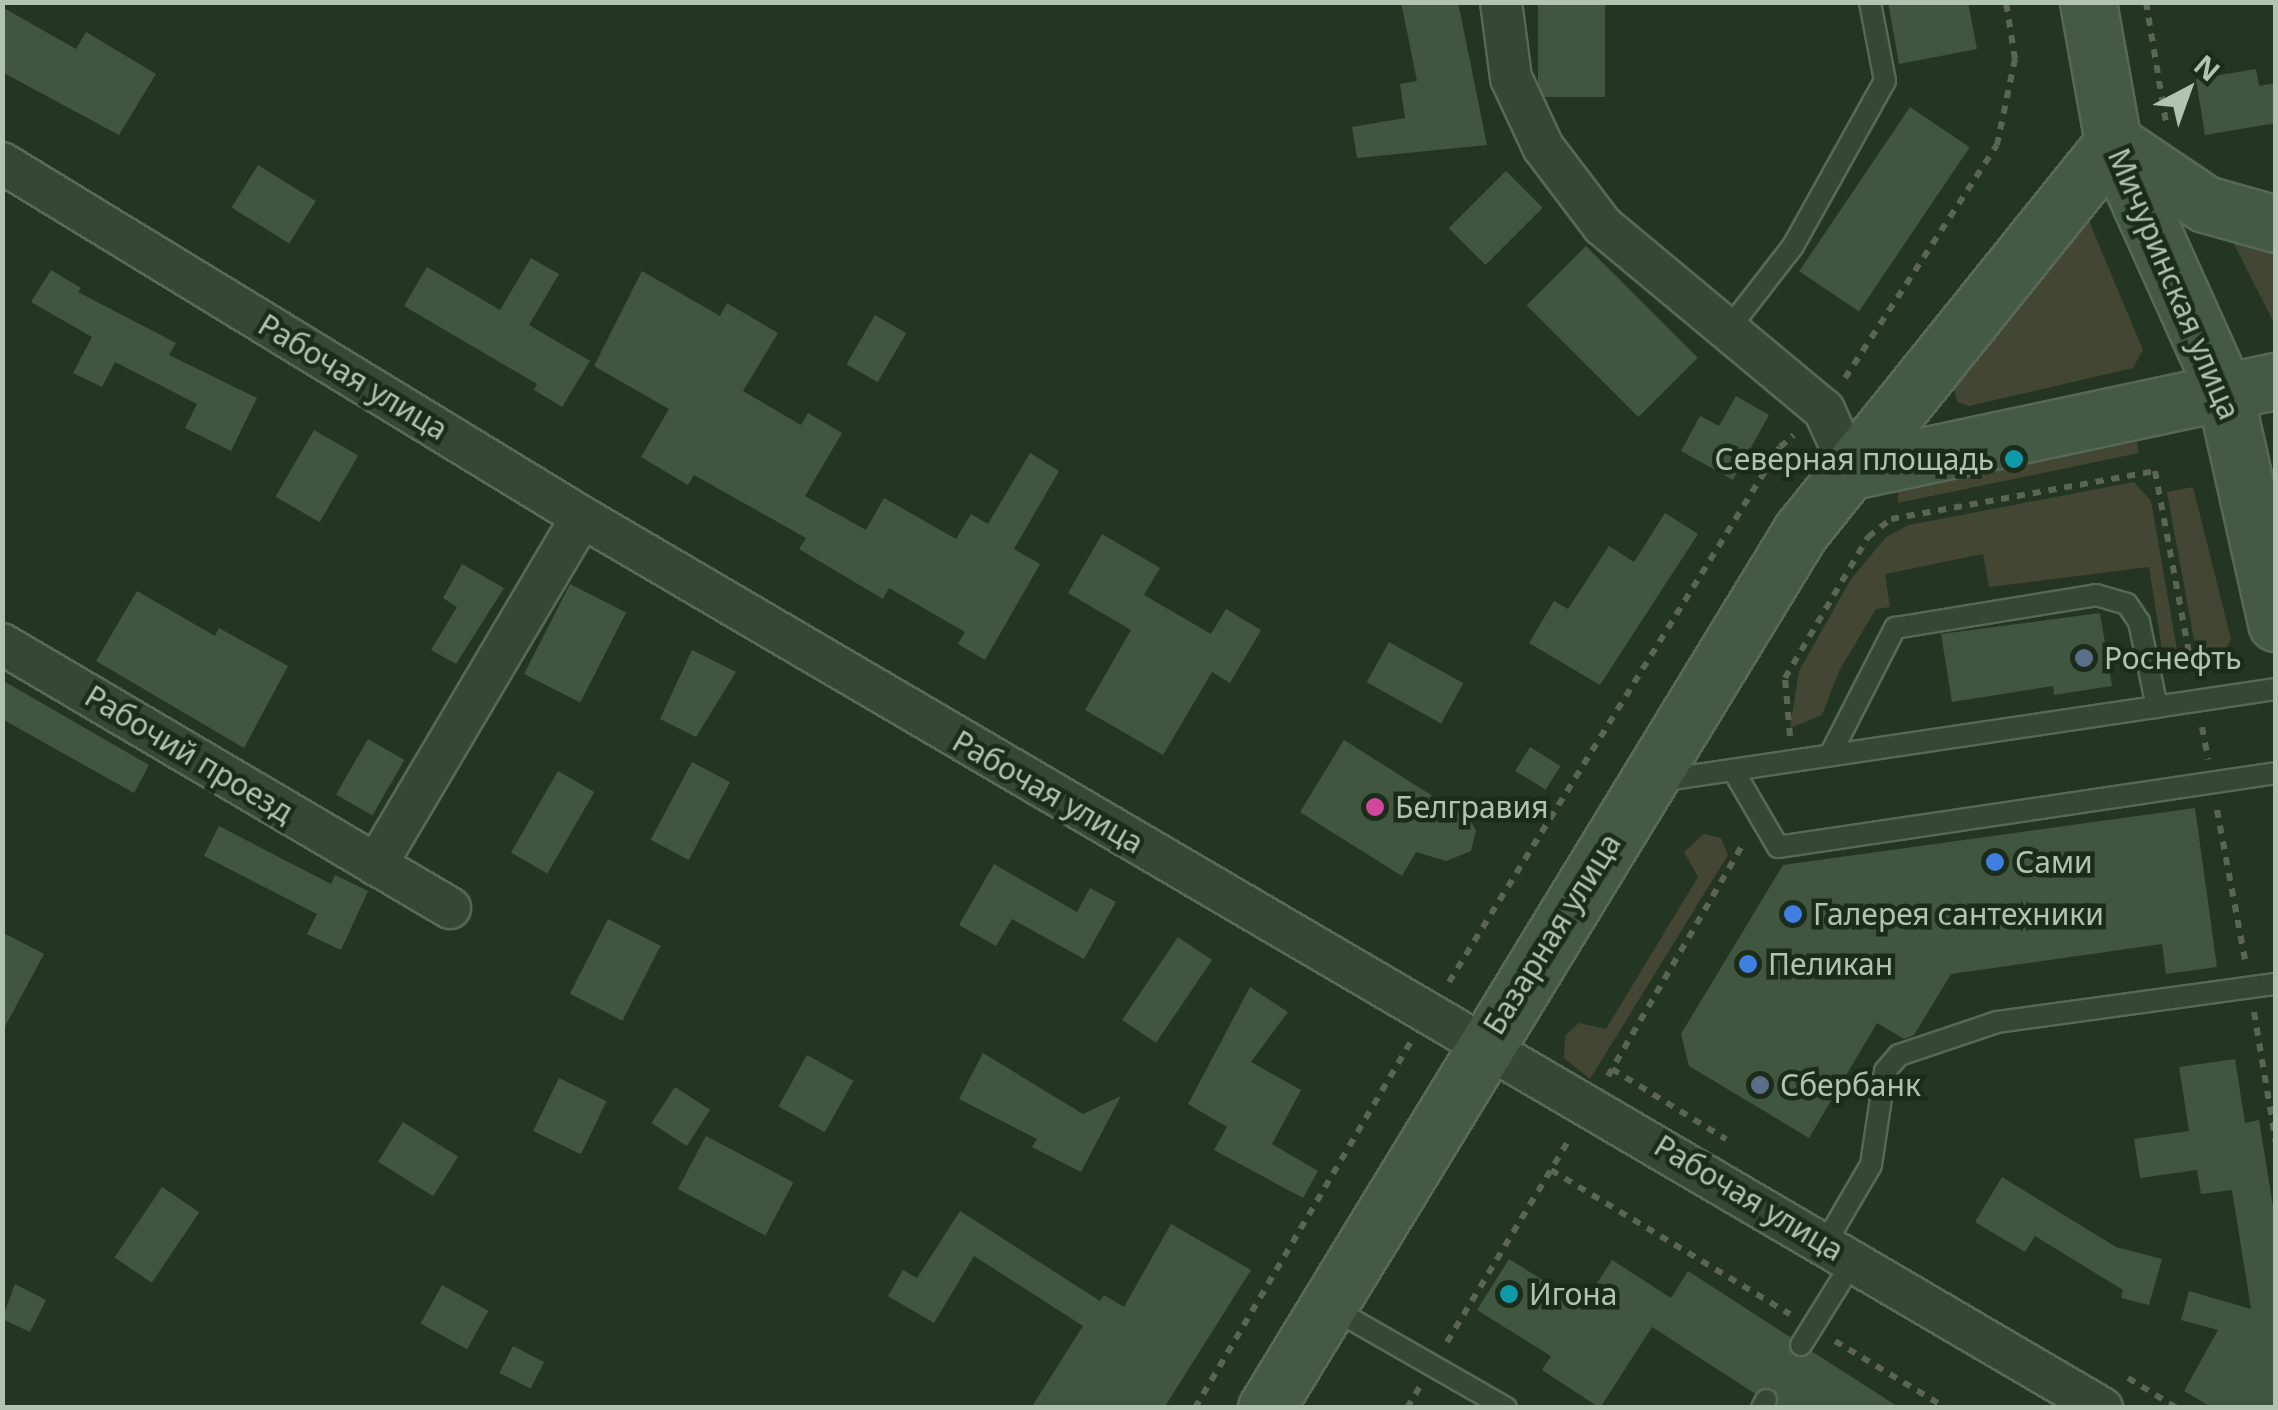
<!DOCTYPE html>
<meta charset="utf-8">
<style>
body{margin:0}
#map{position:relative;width:2278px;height:1410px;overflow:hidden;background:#243623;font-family:"Noto Sans",sans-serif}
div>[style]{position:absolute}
.green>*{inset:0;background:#424633}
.building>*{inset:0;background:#40563f;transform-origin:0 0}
.path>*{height:6px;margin-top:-3px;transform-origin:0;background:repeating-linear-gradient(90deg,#5a6552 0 8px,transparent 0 16px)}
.roads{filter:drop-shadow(2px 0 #576856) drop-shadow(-2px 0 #576856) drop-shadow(0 2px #576856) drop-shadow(0 -2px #576856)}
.service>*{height:20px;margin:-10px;padding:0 10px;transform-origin:10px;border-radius:10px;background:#374736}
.minor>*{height:40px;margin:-20px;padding:0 20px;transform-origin:20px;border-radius:20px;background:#374736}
.secondary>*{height:55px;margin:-27.5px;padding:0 27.5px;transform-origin:27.5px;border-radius:27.5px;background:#445a45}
.dots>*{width:28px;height:28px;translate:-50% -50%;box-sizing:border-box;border:5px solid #1c2c1b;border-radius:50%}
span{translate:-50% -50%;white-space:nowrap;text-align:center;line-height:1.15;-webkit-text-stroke:9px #1c2c1b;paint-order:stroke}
.street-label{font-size:30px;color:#b1c3b1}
.poi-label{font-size:30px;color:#b1c3b1}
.right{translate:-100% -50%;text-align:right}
.left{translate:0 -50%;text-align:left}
.frame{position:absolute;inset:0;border:5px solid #b1c3b1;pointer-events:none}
.north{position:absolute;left:2138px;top:40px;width:100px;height:100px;-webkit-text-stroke:8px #1c2c1b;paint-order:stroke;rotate:41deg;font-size:28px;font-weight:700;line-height:40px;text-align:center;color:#b1c3b1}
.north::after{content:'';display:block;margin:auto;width:35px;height:45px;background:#b1c3b1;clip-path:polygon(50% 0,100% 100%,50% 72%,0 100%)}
</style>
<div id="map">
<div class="green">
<i style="clip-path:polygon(2088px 219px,2143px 350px,2133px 368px,1969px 406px,1957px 402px,1954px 388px)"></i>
<i style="clip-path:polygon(2233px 238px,2275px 247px,2275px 325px,2234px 244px)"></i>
<i style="clip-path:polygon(2137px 442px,2139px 453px,1898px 503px,1898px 485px)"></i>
<i style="clip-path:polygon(2134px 482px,2151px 501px,2181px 673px,2163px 656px,2149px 567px,1989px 587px,1983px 554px,1885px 574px,1890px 607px,1876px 609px,1839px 671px,1822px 715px,1790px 728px,1799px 671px,1851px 579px,1886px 537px,1909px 525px)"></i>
<i style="clip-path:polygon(2193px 487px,2231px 639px,2222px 657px,2200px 673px,2167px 492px)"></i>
<i style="clip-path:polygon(1704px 834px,1721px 838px,1728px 855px,1590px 1079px,1564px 1058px,1565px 1036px,1579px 1023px,1606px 1029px,1698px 877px,1684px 852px)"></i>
</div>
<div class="building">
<i style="clip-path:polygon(1401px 2px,1458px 2px,1487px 145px,1357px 158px,1352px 127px,1405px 118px,1400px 84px,1417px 81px)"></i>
<i style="left:1538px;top:2px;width:67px;height:95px"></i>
<i style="clip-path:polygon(1888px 2px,1968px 2px,1977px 49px,1899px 64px)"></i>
<i style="clip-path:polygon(2px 7px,76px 49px,86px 32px,156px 74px,119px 135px,2px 72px)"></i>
<i style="clip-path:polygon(2256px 69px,2259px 86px,2276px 83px,2276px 123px,2205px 135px,2196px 79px)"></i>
<i style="left:1910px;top:107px;width:72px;height:198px;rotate:34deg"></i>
<i style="left:258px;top:165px;width:68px;height:50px;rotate:32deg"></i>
<i style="left:1506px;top:171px;width:52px;height:81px;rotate:45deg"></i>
<i style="left:1586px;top:246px;width:158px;height:84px;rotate:45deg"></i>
<i style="clip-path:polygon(531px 258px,559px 274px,529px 325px,590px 361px,562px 407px,534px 390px,537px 384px,404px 306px,427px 267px,500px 310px)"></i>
<i style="clip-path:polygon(51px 270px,81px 288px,78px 292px,176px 343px,169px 355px,257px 398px,231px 451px,185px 428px,197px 404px,115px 362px,102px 387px,73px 373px,92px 337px,31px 302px)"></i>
<i style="clip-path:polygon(642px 271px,720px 316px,727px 303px,778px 333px,743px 391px,801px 425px,808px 413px,842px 433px,805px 496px,866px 530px,884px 498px,956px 539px,971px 514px,988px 524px,1030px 453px,1059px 471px,1014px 549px,1040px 564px,985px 660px,958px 644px,965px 632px,889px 588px,883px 599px,799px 549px,806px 538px,694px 475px,688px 485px,641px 457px,669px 409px,594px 366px)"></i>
<i style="left:875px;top:315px;width:36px;height:57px;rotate:30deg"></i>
<i style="clip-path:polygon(1736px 396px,1769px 415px,1733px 480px,1681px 451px,1700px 416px,1719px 426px)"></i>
<i style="left:314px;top:430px;width:51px;height:77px;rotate:30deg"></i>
<i style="clip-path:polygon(1665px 513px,1698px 534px,1600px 685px,1529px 643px,1554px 601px,1568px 609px,1609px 546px,1634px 562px)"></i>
<i style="clip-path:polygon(1102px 534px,1160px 568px,1144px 595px,1211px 634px,1226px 609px,1261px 630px,1230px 683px,1212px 672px,1163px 755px,1085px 710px,1131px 630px,1068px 593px)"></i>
<i style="clip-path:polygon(462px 564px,504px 588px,456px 664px,431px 650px,457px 607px,443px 598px)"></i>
<i style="left:570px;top:584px;width:63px;height:101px;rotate:27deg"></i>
<i style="clip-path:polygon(137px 591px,215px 636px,219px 628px,288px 666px,244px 748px,96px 661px)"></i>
<i style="clip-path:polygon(2100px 613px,2112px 686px,2054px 695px,2053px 686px,1952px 702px,1941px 634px)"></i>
<i style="left:1389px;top:642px;width:85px;height:46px;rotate:29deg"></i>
<i style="clip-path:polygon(692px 650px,736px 672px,696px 737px,660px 719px)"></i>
<i style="clip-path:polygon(2px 680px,149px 765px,134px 793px,2px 719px)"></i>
<i style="left:368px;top:739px;width:42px;height:64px;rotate:30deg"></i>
<i style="clip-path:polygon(1344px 740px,1469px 819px,1476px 830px,1471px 851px,1446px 861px,1416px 852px,1402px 876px,1300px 812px)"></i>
<i style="left:1530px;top:747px;width:36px;height:28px;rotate:32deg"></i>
<i style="left:692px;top:762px;width:43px;height:88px;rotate:28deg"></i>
<i style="left:558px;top:771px;width:42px;height:94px;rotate:30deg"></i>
<i style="clip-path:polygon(2195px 808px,2217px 967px,2166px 974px,2162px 944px,1951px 974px,1914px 1035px,1904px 1039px,1877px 1023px,1809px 1138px,1689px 1066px,1681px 1034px,1783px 865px)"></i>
<i style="clip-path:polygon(219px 826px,331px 884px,335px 875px,368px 891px,341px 950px,307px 934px,317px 914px,204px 856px)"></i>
<i style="clip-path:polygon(994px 864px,1077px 912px,1090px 888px,1116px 902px,1084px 959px,1012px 919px,996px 946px,959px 925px)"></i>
<i style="left:608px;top:919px;width:59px;height:84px;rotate:27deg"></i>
<i style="clip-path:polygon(2px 932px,44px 954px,2px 1032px)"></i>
<i style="left:1178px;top:937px;width:41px;height:100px;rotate:34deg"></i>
<i style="clip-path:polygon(1250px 987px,1288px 1012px,1251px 1062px,1301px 1090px,1272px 1144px,1318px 1171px,1303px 1198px,1214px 1150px,1227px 1127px,1188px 1104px)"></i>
<i style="clip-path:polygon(983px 1053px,1083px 1114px,1121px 1096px,1081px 1172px,1032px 1147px,1037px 1139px,959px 1099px)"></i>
<i style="left:807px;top:1055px;width:53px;height:59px;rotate:29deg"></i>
<i style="clip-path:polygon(2235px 1059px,2245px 1123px,2259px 1120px,2276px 1225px,2276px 1408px,2213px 1408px,2184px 1391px,2218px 1330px,2181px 1320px,2189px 1291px,2251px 1309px,2232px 1190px,2201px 1194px,2197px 1170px,2140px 1178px,2134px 1139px,2189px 1131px,2179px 1067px)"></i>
<i style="left:559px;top:1078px;width:53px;height:59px;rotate:26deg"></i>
<i style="left:675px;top:1087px;width:42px;height:43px;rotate:33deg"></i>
<i style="left:403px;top:1122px;width:65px;height:47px;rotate:32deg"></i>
<i style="left:706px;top:1136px;width:99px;height:60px;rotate:28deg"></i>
<i style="clip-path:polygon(2002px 1177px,2116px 1247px,2162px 1259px,2149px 1305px,2121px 1298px,2123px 1290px,2035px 1236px,2025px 1252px,1975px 1222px)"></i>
<i style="left:162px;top:1187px;width:45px;height:85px;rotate:34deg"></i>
<i style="clip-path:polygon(960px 1211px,1100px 1301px,1104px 1295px,1124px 1307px,1171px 1224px,1251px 1270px,1164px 1408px,1031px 1408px,1083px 1326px,974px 1256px,934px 1323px,888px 1296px,903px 1270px,917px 1278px)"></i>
<i style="clip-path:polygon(1509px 1259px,1583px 1305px,1612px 1260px,1671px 1298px,1688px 1271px,1790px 1337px,1793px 1356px,1813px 1352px,1900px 1408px,1778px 1408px,1773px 1388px,1754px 1393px,1652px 1327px,1600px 1408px,1542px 1370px,1551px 1356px,1477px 1310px)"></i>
<i style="clip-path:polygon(15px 1284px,46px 1300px,30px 1332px,2px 1319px)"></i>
<i style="left:442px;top:1285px;width:53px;height:44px;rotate:29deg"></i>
<i style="left:513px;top:1346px;width:35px;height:30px;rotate:27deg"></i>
</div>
<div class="path">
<i style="left:2146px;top:2px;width:123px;rotate:80.6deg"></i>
<i style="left:1845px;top:378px;width:278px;rotate:-56.9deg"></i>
<i style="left:1997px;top:145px;width:88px;rotate:-78.2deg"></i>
<i style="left:2015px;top:59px;width:58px;rotate:-99deg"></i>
<i style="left:2202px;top:727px;width:33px;rotate:79deg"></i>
<i style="left:1790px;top:736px;width:58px;rotate:-94.9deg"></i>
<i style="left:1785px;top:678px;width:164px;rotate:-59.5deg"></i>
<i style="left:1868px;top:537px;width:29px;rotate:-38deg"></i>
<i style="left:1891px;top:519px;width:268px;rotate:-10.3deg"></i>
<i style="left:2155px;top:471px;width:208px;rotate:79.4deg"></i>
<i style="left:2217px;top:810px;width:153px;rotate:79.4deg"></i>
<i style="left:1449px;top:982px;width:629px;rotate:-58.26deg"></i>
<i style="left:1780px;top:447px;width:18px;rotate:-41deg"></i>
<i style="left:2254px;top:1012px;width:134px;rotate:80.5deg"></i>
<i style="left:1612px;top:1069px;width:134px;rotate:31.6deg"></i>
<i style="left:1608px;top:1076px;width:272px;rotate:-59.8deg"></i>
<i style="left:1551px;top:1170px;width:279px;rotate:31.1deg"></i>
<i style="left:1835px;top:1341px;width:130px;rotate:31.1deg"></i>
<i style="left:1447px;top:1342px;width:238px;rotate:-58.9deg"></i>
<i style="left:2128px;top:1378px;width:57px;rotate:31.5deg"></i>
<i style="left:1195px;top:1408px;width:424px;rotate:-59.5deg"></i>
<i style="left:1407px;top:1408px;width:26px;rotate:-59deg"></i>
</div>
<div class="roads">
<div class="service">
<i style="left:1727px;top:331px;width:108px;rotate:-52.2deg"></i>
<i style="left:1793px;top:246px;width:189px;rotate:-60.9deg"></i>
<i style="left:1885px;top:81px;width:80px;rotate:-100.8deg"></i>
<i style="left:1830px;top:755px;width:143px;rotate:-62.9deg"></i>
<i style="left:1895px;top:628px;width:204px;rotate:-9.3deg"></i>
<i style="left:2096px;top:595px;width:32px;rotate:16deg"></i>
<i style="left:2127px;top:604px;width:22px;rotate:56deg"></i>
<i style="left:2139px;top:622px;width:87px;rotate:78deg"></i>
<i style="left:1733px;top:770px;width:89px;rotate:59.7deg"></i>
<i style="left:1778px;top:847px;width:503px;rotate:-8.45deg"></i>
<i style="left:1658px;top:781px;width:625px;rotate:-8.47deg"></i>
<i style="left:1826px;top:1242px;width:89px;rotate:-59.7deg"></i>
<i style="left:1871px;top:1165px;width:95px;rotate:-81.5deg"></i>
<i style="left:1885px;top:1071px;width:21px;rotate:-49deg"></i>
<i style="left:1899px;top:1055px;width:103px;rotate:-18.6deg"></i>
<i style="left:1997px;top:1022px;width:282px;rotate:-7.8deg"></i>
<i style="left:1330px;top:1307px;width:203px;rotate:29.8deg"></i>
<i style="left:1801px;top:1345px;width:100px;rotate:-58.1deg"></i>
<i style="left:1762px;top:1408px;width:9px;rotate:-63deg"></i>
</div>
<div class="minor">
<i style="left:1501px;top:2px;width:77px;rotate:82.5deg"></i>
<i style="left:1511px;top:78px;width:76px;rotate:65.1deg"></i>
<i style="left:1543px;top:147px;width:99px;rotate:52.8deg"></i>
<i style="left:1603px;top:226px;width:288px;rotate:39.8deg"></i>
<i style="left:1824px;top:410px;width:67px;rotate:65.3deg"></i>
<i style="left:2px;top:163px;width:679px;rotate:31.4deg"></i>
<i style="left:582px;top:517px;width:1762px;rotate:30.38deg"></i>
<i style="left:2px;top:644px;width:520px;rotate:30.51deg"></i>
<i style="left:376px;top:865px;width:404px;rotate:-59.4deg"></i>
</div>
<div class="secondary">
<i style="left:2088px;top:2px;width:143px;rotate:79.9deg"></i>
<i style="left:2113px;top:143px;width:271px;rotate:65.8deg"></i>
<i style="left:2224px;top:390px;width:239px;rotate:77.4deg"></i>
<i style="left:2116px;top:144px;width:107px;rotate:34deg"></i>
<i style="left:2205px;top:204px;width:74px;rotate:15.7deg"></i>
<i style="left:1852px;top:471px;width:433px;rotate:-12deg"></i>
<i style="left:1266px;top:1408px;width:1027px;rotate:-58.62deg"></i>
<i style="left:1801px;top:531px;width:498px;rotate:-51.2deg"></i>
</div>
</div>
<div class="dots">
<i style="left:2014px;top:459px;background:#0f9aa8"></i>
<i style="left:2084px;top:658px;background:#5c6f8a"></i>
<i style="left:1375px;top:807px;background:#d1479c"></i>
<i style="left:1995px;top:862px;background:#3f7fe0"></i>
<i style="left:1793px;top:914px;background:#3f7fe0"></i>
<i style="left:1748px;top:964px;background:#3f7fe0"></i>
<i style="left:1760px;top:1085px;background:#5c6f8a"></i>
<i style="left:1509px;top:1294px;background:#0f9aa8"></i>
</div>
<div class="street-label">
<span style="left:2174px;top:284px;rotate:67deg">Мичуринская улица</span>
<span style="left:353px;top:377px;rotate:31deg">Рабочая улица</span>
<span style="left:189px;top:754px;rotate:31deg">Рабочий проезд</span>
<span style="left:1048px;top:792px;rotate:30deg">Рабочая улица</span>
<span style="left:1552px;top:934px;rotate:-58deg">Базарная улица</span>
<span style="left:1749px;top:1198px;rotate:31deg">Рабочая улица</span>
</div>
<div class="poi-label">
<span class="right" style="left:1994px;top:459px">Северная площадь</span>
<span class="left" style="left:2104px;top:658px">Роснефть</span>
<span class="left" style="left:1395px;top:807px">Белгравия</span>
<span class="left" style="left:2015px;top:862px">Сами</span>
<span class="left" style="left:1813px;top:914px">Галерея сантехники</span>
<span class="left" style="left:1768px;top:964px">Пеликан</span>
<span class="left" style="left:1780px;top:1085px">Сбербанк</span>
<span class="left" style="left:1529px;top:1294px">Игона</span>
</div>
<div class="frame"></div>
<div class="north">N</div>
</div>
